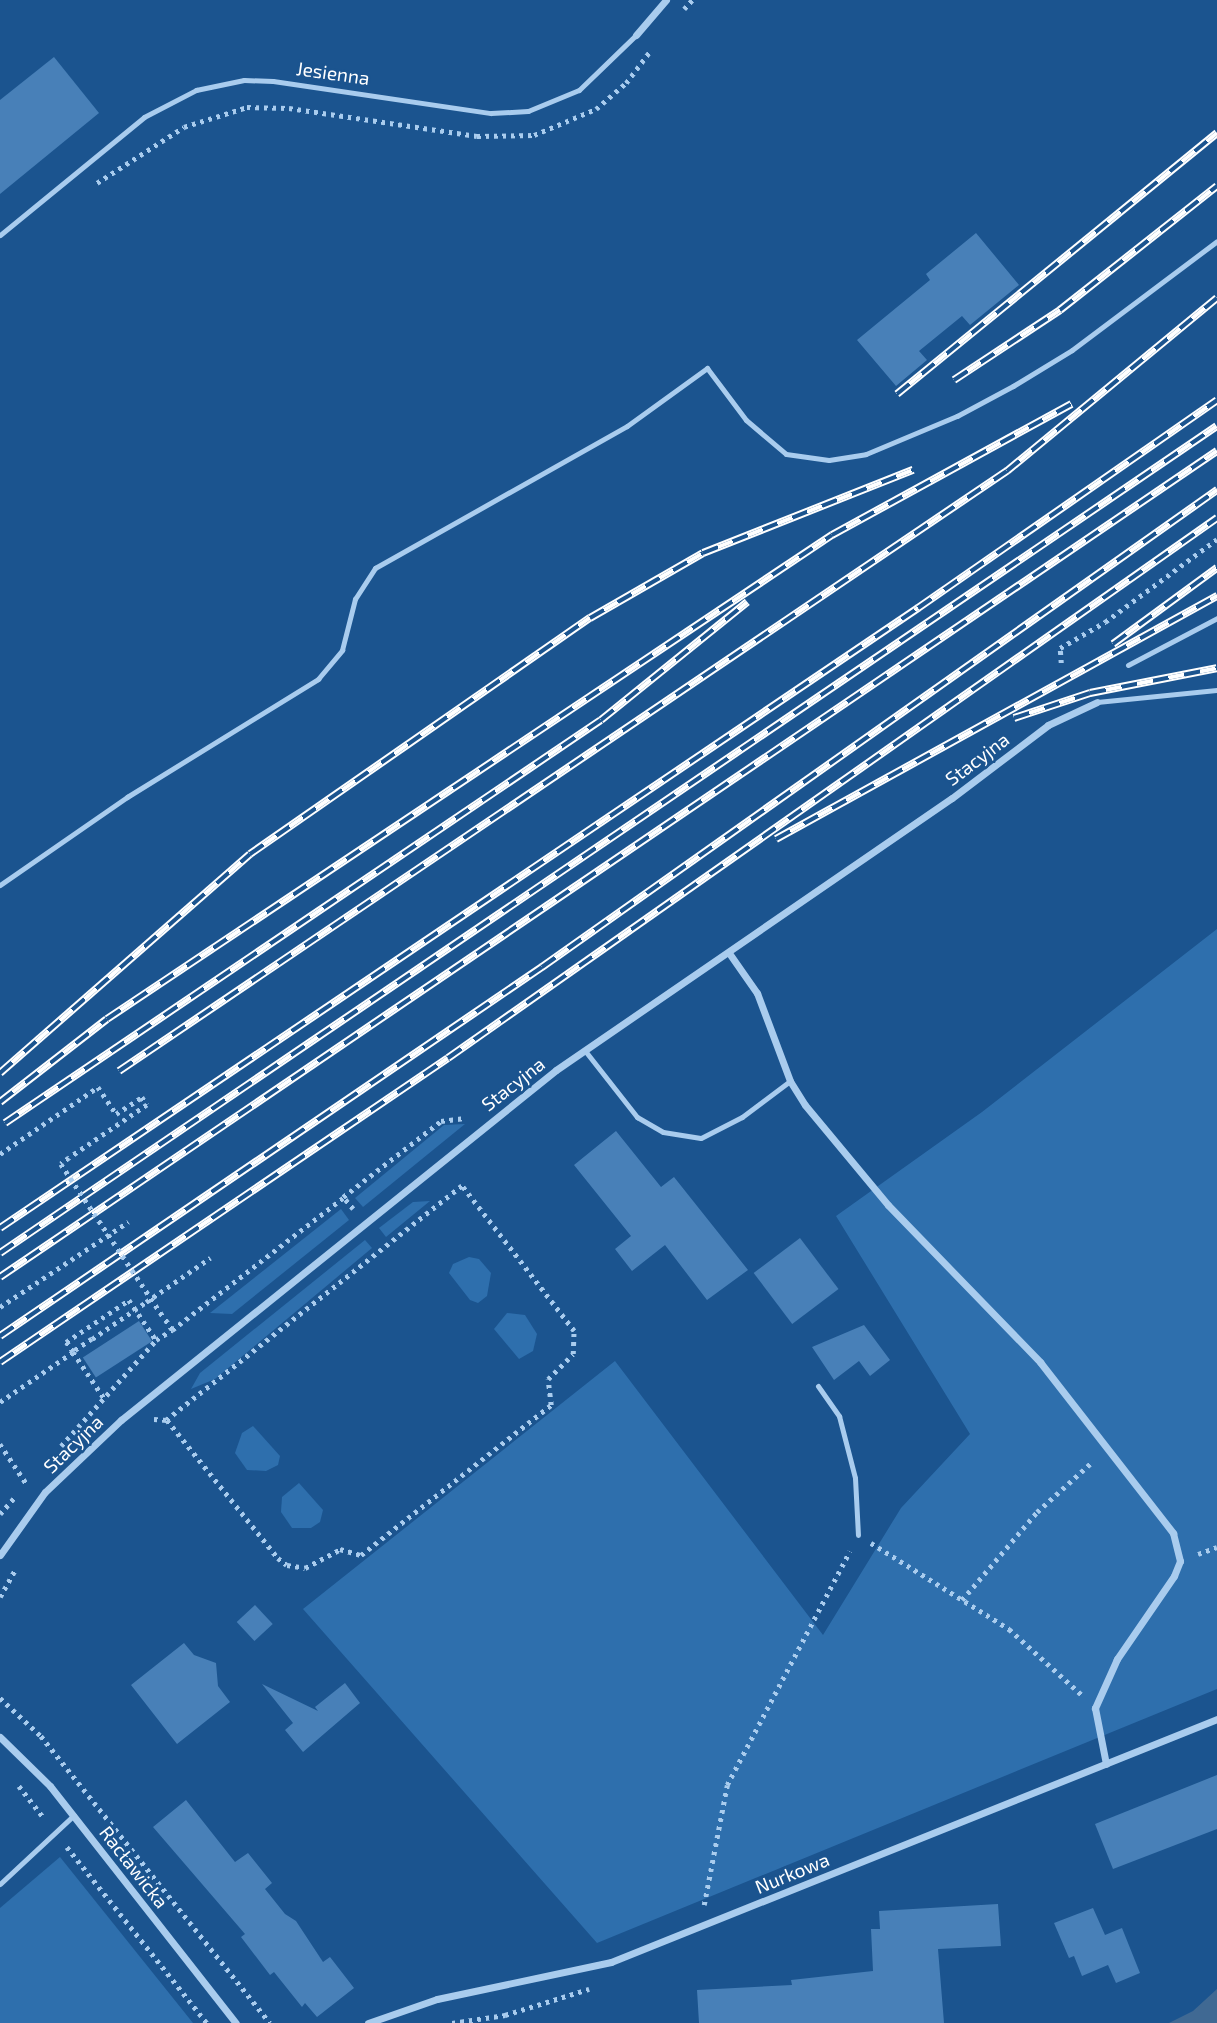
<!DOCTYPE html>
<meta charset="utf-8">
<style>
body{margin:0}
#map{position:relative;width:1217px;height:2023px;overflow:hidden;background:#1b548f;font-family:"Exo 2",sans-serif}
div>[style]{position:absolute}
.green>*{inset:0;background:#2e6fad}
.water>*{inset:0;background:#406993}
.building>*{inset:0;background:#4880b8;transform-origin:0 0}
.path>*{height:4.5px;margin-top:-2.25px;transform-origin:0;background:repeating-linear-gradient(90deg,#a9ccee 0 3.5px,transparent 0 8.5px)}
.lane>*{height:5px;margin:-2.5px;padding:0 2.5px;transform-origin:2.5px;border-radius:2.5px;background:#a9ccee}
.street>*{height:7px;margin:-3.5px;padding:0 3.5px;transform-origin:3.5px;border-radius:3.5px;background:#a9ccee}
.rail>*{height:8px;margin-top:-4px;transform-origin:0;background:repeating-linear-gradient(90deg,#1b548f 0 16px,#fff 0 32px);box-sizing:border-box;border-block:2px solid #fff}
.path-bridge>*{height:4.5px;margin-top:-2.25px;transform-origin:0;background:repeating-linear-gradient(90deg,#a9ccee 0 3.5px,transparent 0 8.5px)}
span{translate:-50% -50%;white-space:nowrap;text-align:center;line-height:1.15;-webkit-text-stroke:5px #1b548f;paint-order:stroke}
.street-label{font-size:19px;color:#fff}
</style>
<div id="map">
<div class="green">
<i style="clip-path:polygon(1217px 929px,1217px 1689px,597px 1943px,303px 1609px,615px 1361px,823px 1635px,901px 1508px,970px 1434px,836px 1216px,982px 1112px)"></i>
<i style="clip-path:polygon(465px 1124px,363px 1207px,355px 1198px,444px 1125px)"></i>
<i style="clip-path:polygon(430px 1201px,386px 1237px,379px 1228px,413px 1202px)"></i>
<i style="clip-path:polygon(341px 1209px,349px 1220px,232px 1314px,210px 1313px)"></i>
<i style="clip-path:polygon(365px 1240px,372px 1248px,215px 1379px,191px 1389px,200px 1373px)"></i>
<i style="clip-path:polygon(469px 1257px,479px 1259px,491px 1273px,487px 1296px,478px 1303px,470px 1300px,449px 1273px,453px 1264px)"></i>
<i style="clip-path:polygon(507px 1313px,525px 1315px,537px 1334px,533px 1351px,519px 1359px,494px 1329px)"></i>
<i style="clip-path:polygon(253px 1426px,280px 1456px,278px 1465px,266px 1471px,247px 1470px,235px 1453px,242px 1433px)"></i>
<i style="clip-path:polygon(299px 1483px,323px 1510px,320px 1522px,311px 1528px,292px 1528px,281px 1512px,282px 1497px)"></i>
<i style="clip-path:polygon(60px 1857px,193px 2023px,0 2023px,0 1908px)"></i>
</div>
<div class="water">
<i style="clip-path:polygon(1217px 1989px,1217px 2023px,1169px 2023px,1193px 2011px)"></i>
</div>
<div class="building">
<i style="clip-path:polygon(54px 57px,99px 113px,0 194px,0 100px)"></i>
<i style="clip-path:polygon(976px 233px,1019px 285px,970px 325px,962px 316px,919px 351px,927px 360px,896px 386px,857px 340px,930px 280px,926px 274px)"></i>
<i style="clip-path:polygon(616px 1131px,661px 1187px,674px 1177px,748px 1270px,707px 1300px,665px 1245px,632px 1271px,615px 1249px,631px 1236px,574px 1165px)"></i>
<i style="left:800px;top:1238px;width:64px;height:58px;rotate:53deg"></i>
<i style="left:139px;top:1321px;width:24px;height:67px;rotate:57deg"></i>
<i style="clip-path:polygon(864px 1325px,890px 1360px,870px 1376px,859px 1361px,834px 1380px,812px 1347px)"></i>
<i style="left:255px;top:1605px;width:26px;height:25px;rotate:47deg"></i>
<i style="clip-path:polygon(184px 1643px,194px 1655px,216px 1663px,218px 1686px,230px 1702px,177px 1744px,131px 1685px)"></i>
<i style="clip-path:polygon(345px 1683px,360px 1703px,303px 1752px,285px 1730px,293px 1723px,262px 1684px,318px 1711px,315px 1707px)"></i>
<i style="clip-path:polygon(1217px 1775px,1217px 1829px,1113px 1869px,1095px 1824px)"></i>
<i style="clip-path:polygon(186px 1800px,235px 1862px,248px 1853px,272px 1883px,265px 1889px,285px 1914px,296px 1921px,323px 1962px,330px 1957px,354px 1988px,317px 2017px,305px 2003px,302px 2007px,274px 1972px,270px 1975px,241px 1937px,245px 1934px,153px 1827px)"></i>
<i style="clip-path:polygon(998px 1904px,1001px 1946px,938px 1949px,944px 2023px,699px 2023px,697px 1990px,792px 1985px,791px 1980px,873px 1971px,871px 1929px,880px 1929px,879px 1911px)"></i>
<i style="clip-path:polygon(1093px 1908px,1105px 1935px,1122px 1928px,1140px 1973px,1116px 1983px,1108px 1965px,1082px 1976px,1074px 1956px,1069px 1958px,1054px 1923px)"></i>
</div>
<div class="path">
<i style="left:684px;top:9px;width:12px;rotate:-48deg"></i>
<i style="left:97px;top:183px;width:103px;rotate:-32.8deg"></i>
<i style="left:184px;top:127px;width:66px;rotate:-17.6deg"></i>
<i style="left:247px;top:107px;width:42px;rotate:1.4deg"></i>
<i style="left:289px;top:108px;width:190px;rotate:8.5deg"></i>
<i style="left:477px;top:136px;width:57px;rotate:-1deg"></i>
<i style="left:534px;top:135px;width:67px;rotate:-22.8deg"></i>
<i style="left:596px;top:109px;width:40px;rotate:-41deg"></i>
<i style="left:626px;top:83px;width:40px;rotate:-53deg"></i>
<i style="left:1061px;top:663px;width:15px;rotate:-94deg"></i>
<i style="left:1060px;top:648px;width:52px;rotate:-30deg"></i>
<i style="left:1105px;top:622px;width:139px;rotate:-36.5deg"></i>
<i style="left:0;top:1154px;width:119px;rotate:-34.4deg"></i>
<i style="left:98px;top:1087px;width:32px;rotate:56deg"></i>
<i style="left:116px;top:1114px;width:31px;rotate:-33deg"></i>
<i style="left:142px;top:1097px;width:9px;rotate:58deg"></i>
<i style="left:147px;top:1105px;width:94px;rotate:145.8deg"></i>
<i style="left:353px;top:1209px;width:16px;rotate:-130deg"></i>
<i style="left:343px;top:1197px;width:124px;rotate:-37.8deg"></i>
<i style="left:441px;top:1121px;width:24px;rotate:-7deg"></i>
<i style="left:146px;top:1302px;width:78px;rotate:-34.5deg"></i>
<i style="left:0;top:1307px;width:154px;rotate:-33.6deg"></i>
<i style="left:172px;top:1330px;width:216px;rotate:-37.7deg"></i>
<i style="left:92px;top:1339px;width:23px;rotate:146deg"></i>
<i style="left:73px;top:1352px;width:59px;rotate:56deg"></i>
<i style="left:0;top:1402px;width:88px;rotate:-34.4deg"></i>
<i style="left:73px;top:1352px;width:12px;rotate:-125deg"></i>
<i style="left:66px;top:1342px;width:76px;rotate:-33.7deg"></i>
<i style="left:129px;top:1300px;width:48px;rotate:56deg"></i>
<i style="left:156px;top:1340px;width:19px;rotate:-32deg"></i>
<i style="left:172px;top:1330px;width:14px;rotate:-124deg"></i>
<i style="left:154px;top:1419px;width:13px;rotate:4deg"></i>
<i style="left:167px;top:1420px;width:177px;rotate:51.2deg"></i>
<i style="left:278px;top:1558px;width:11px;rotate:38deg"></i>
<i style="left:287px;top:1565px;width:18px;rotate:9deg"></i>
<i style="left:305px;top:1568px;width:40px;rotate:-28deg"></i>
<i style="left:340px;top:1549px;width:22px;rotate:16deg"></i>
<i style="left:361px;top:1555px;width:242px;rotate:-38.3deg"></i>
<i style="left:551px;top:1405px;width:26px;rotate:-97deg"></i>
<i style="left:548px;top:1379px;width:35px;rotate:-45deg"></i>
<i style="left:573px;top:1354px;width:23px;rotate:-88deg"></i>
<i style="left:574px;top:1331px;width:183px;rotate:-127.7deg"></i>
<i style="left:462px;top:1186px;width:377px;rotate:141.6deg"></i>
<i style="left:0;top:1444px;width:47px;rotate:56.3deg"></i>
<i style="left:61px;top:1446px;width:142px;rotate:-48.1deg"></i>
<i style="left:0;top:1514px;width:21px;rotate:-49deg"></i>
<i style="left:871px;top:1543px;width:163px;rotate:31.9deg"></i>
<i style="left:1009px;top:1629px;width:98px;rotate:42.1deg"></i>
<i style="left:1198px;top:1554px;width:20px;rotate:-20deg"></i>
<i style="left:0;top:1597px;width:33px;rotate:-61deg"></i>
<i style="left:962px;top:1600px;width:116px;rotate:-49.6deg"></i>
<i style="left:1037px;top:1512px;width:76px;rotate:-42.3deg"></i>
<i style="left:0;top:1698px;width:56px;rotate:42.8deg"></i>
<i style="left:41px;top:1736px;width:367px;rotate:51.4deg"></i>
<i style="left:19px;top:1786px;width:41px;rotate:52deg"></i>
<i style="left:67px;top:1847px;width:225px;rotate:51.5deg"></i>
<i style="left:704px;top:1905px;width:122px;rotate:-79.1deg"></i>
<i style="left:727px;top:1785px;width:264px;rotate:-62.3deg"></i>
<i style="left:452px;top:2023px;width:54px;rotate:-8.6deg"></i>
<i style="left:505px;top:2015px;width:88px;rotate:-17.2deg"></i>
</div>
<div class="lane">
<i style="left:0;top:235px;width:186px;rotate:-39.3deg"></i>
<i style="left:144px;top:117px;width:59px;rotate:-27.4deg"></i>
<i style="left:196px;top:90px;width:49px;rotate:-11.8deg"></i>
<i style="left:244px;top:80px;width:29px;rotate:2deg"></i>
<i style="left:273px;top:81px;width:220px;rotate:8.4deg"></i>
<i style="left:491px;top:113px;width:37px;rotate:-3deg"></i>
<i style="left:528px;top:111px;width:55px;rotate:-22.4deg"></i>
<i style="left:579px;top:90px;width:79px;rotate:-44deg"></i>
<i style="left:1128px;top:665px;width:101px;rotate:-27.8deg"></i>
<i style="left:1097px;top:702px;width:121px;rotate:-5.7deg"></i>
<i style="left:0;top:885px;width:155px;rotate:-34.7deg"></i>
<i style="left:127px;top:797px;width:225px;rotate:-31.7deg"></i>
<i style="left:318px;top:679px;width:38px;rotate:-50deg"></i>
<i style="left:342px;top:650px;width:53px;rotate:-75.7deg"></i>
<i style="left:355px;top:599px;width:37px;rotate:-57deg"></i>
<i style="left:375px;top:568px;width:289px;rotate:-29.4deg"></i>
<i style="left:627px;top:426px;width:99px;rotate:-35.9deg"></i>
<i style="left:707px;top:368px;width:65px;rotate:53.1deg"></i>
<i style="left:746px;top:420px;width:52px;rotate:40.4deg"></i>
<i style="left:786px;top:454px;width:43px;rotate:7.9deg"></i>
<i style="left:829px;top:460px;width:37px;rotate:-9deg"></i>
<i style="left:866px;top:454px;width:99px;rotate:-22.7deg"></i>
<i style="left:957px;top:416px;width:64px;rotate:-28.2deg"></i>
<i style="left:1013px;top:386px;width:69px;rotate:-31.4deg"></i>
<i style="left:1072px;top:350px;width:181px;rotate:-36.9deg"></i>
<i style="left:586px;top:1052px;width:83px;rotate:51.9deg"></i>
<i style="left:637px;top:1117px;width:30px;rotate:30deg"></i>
<i style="left:663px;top:1132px;width:38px;rotate:9deg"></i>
<i style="left:701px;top:1138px;width:46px;rotate:-27.1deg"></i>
<i style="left:742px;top:1117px;width:60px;rotate:-36.9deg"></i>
<i style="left:818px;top:1386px;width:37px;rotate:55deg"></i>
<i style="left:839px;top:1416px;width:64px;rotate:75.5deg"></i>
<i style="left:855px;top:1478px;width:57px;rotate:87deg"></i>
<i style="left:0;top:1884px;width:101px;rotate:-43deg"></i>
</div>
<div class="street">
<i style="left:636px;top:35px;width:46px;rotate:-49.4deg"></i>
<i style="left:729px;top:953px;width:49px;rotate:55deg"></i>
<i style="left:757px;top:993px;width:94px;rotate:69.4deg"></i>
<i style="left:790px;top:1081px;width:28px;rotate:58deg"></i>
<i style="left:805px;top:1105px;width:130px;rotate:50.3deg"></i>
<i style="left:888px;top:1205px;width:219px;rotate:45.9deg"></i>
<i style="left:1040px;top:1362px;width:217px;rotate:52.1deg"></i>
<i style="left:1173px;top:1533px;width:29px;rotate:76deg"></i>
<i style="left:1180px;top:1561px;width:16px;rotate:112deg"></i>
<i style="left:1174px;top:1576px;width:101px;rotate:124.5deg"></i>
<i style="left:1117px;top:1659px;width:54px;rotate:114.2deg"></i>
<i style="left:1095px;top:1708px;width:57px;rotate:78.9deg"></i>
<i style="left:0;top:1555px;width:77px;rotate:-54.5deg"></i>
<i style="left:45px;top:1492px;width:105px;rotate:-43.5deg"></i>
<i style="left:121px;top:1420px;width:558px;rotate:-38.82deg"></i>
<i style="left:556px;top:1070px;width:480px;rotate:-34.5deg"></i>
<i style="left:952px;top:798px;width:121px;rotate:-37.2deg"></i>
<i style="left:1048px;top:725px;width:54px;rotate:-25.1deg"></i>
<i style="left:0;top:1737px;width:70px;rotate:44.4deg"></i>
<i style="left:50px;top:1786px;width:301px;rotate:51.9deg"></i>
<i style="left:368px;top:2023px;width:73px;rotate:-19.2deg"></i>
<i style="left:437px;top:1999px;width:178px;rotate:-12deg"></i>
<i style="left:611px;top:1962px;width:653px;rotate:-21.85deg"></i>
</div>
<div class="rail">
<i style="left:954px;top:380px;width:127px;rotate:-33.4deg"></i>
<i style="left:1060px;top:310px;width:200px;rotate:-38.3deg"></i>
<i style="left:897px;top:394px;width:413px;rotate:-39.2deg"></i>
<i style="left:1113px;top:644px;width:129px;rotate:-36.2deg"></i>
<i style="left:1014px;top:718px;width:80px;rotate:-18.2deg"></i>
<i style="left:1090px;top:693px;width:129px;rotate:-11.1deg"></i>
<i style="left:776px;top:839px;width:504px;rotate:-28.86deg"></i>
<i style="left:119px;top:1071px;width:1072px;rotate:-34.05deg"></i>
<i style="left:1007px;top:471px;width:272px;rotate:-39.5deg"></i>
<i style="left:0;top:1073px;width:332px;rotate:-41.2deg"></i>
<i style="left:250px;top:854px;width:414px;rotate:-34.8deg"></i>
<i style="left:590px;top:618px;width:130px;rotate:-29.9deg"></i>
<i style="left:703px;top:553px;width:226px;rotate:-21.6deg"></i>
<i style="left:0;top:1102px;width:135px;rotate:-37.8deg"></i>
<i style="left:107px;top:1019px;width:872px;rotate:-33.73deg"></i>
<i style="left:832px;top:535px;width:273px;rotate:-28.7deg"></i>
<i style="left:5px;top:1123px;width:719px;rotate:-34.07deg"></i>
<i style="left:601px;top:720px;width:188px;rotate:-38.9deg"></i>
<i style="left:0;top:1228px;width:1108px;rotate:-34.03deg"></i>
<i style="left:918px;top:608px;width:364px;rotate:-34.8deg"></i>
<i style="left:0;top:1253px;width:1471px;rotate:-34.2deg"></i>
<i style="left:0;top:1277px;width:1471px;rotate:-34.17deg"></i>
<i style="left:0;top:1336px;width:656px;rotate:-34.25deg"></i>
<i style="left:542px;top:967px;width:827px;rotate:-35.25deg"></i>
<i style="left:0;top:1362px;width:541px;rotate:-34.16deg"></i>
<i style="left:448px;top:1058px;width:940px;rotate:-35.08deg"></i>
</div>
<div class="path-bridge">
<i style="left:69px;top:1158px;width:10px;rotate:143deg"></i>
<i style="left:61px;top:1164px;width:185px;rotate:56.2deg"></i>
<i style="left:92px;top:1339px;width:65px;rotate:-34.4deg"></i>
</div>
<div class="street-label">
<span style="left:333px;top:73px;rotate:8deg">Jesienna</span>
<span style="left:977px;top:759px;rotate:-37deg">Stacyjna</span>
<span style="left:513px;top:1084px;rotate:-38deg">Stacyjna</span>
<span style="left:73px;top:1444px;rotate:-44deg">Stacyjna</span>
<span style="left:134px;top:1867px;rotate:52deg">Racławicka</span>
<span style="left:792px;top:1873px;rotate:-22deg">Nurkowa</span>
</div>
</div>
